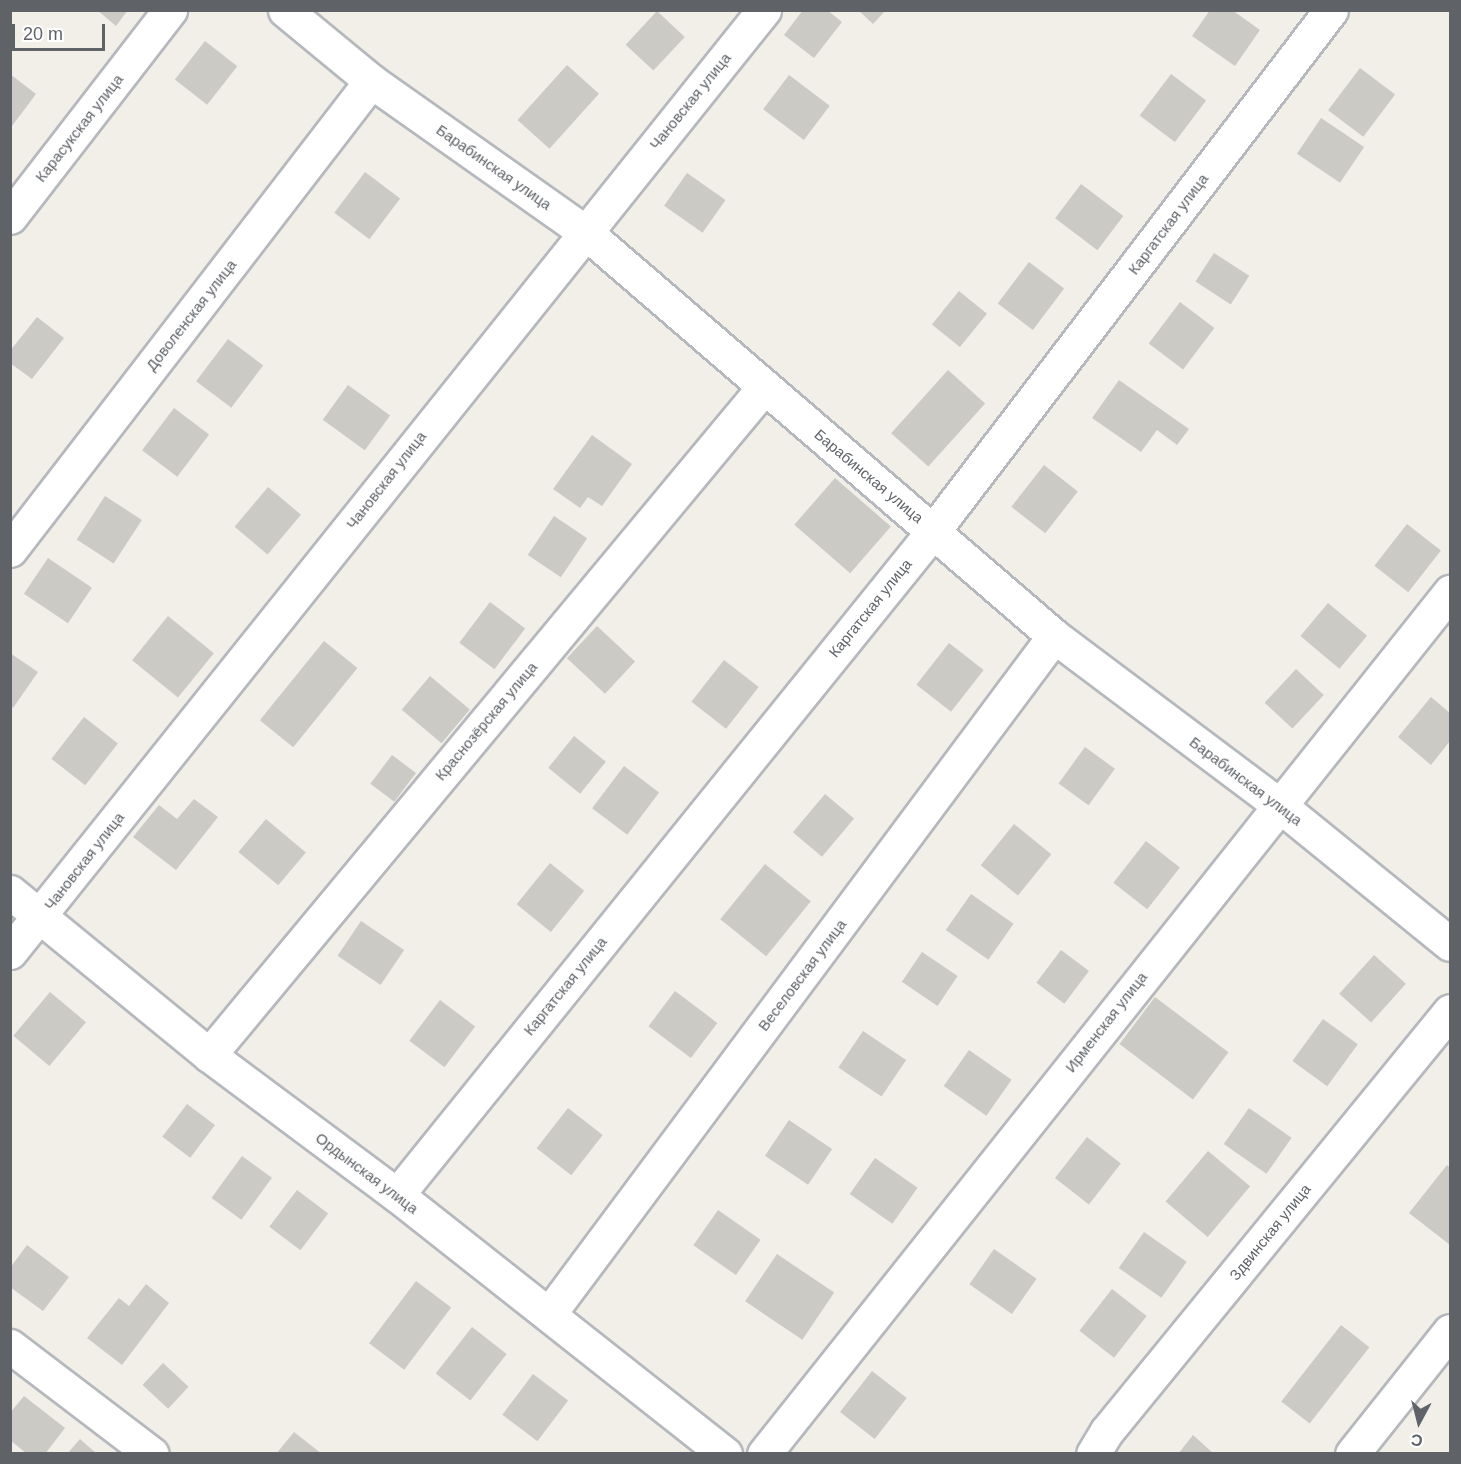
<!DOCTYPE html>
<meta charset="utf-8">
<style>
body{margin:0}
#map{position:relative;width:1461px;height:1464px;overflow:hidden;background:#f1efe8;font-family:Arial,sans-serif}
div>[style]{position:absolute}
.building>*{inset:0;background:#cccac5;transform-origin:0 0}
.roads{filter:drop-shadow(2px 0 #b5b8bc) drop-shadow(-2px 0 #b5b8bc) drop-shadow(0 2px #b5b8bc) drop-shadow(0 -2px #b5b8bc)}
.minor>*{height:33px;margin:-16.5px;padding:0 16.5px;transform-origin:16.5px;border-radius:16.5px;background:#fff}
span{translate:-50% -50%;white-space:nowrap;text-align:center;line-height:1.15;-webkit-text-stroke:4.5px #fff;paint-order:stroke}
.street-label{font-size:15px;color:#5f6368}
.frame{position:absolute;inset:0;border:12px solid #5f6368;pointer-events:none}
.north{position:absolute;left:1389px;top:1392px;width:60px;height:60px;-webkit-text-stroke:4px #fff;paint-order:stroke;rotate:187deg;font-size:16px;font-weight:700;line-height:24px;text-align:center;color:#5f6368}
.north::after{content:'';display:block;margin:auto;width:21px;height:27px;background:#5f6368;clip-path:polygon(50% 0,100% 100%,50% 72%,0 100%)}
.scale{position:absolute;left:12px;top:24px;width:93px;height:27px;box-sizing:border-box;border:3px solid #5f6368;border-top:0;padding-left:8px;font-size:18px;line-height:21px;white-space:nowrap;color:#5f6368;-webkit-text-stroke:4px #fff;paint-order:stroke}
</style>
<div id="map">
<div class="building">
<i style="clip-path:polygon(97px 10px,128px 10px,116px 26px)"></i>
<i style="clip-path:polygon(803px 10px,827px 10px,842px 22px,814px 58px,784px 35px)"></i>
<i style="clip-path:polygon(858px 10px,886px 10px,873px 24px)"></i>
<i style="clip-path:polygon(1210px 10px,1232px 10px,1260px 30px,1235px 66px,1192px 36px)"></i>
<i style="left:657px;top:11px;width:38px;height:46px;rotate:43deg"></i>
<i style="left:205px;top:41px;width:41px;height:49px;rotate:38deg"></i>
<i style="left:567px;top:65px;width:43px;height:74px;rotate:42deg"></i>
<i style="left:1360px;top:68px;width:44px;height:53px;rotate:37deg"></i>
<i style="clip-path:polygon(10px 74px,36px 94px,12px 126px,10px 124px)"></i>
<i style="left:1171px;top:74px;width:44px;height:52px;rotate:37deg"></i>
<i style="left:789px;top:75px;width:51px;height:43px;rotate:37deg"></i>
<i style="left:1321px;top:118px;width:52px;height:43px;rotate:34deg"></i>
<i style="left:365px;top:172px;width:44px;height:51px;rotate:37deg"></i>
<i style="left:687px;top:173px;width:47px;height:40px;rotate:35deg"></i>
<i style="left:1081px;top:184px;width:53px;height:43px;rotate:37deg"></i>
<i style="left:1214px;top:253px;width:42px;height:34px;rotate:33deg"></i>
<i style="left:1029px;top:262px;width:44px;height:52px;rotate:37deg"></i>
<i style="left:959px;top:291px;width:36px;height:43px;rotate:39deg"></i>
<i style="left:1180px;top:302px;width:43px;height:52px;rotate:37deg"></i>
<i style="clip-path:polygon(37px 317px,64px 338px,32px 379px,10px 363px,10px 351px)"></i>
<i style="left:228px;top:339px;width:44px;height:53px;rotate:37deg"></i>
<i style="left:948px;top:370px;width:50px;height:85px;rotate:42deg"></i>
<i style="clip-path:polygon(1119px 380px,1189px 429px,1177px 445px,1157px 430px,1141px 452px,1092px 418px)"></i>
<i style="left:348px;top:385px;width:52px;height:43px;rotate:36deg"></i>
<i style="left:174px;top:408px;width:44px;height:53px;rotate:37deg"></i>
<i style="clip-path:polygon(592px 435px,632px 464px,602px 506px,588px 497px,580px 508px,553px 489px)"></i>
<i style="left:1044px;top:465px;width:43px;height:53px;rotate:38deg"></i>
<i style="left:835px;top:478px;width:74px;height:62px;rotate:41deg"></i>
<i style="left:268px;top:487px;width:43px;height:52px;rotate:40deg"></i>
<i style="left:105px;top:496px;width:44px;height:52px;rotate:33deg"></i>
<i style="left:554px;top:516px;width:40px;height:47px;rotate:34deg"></i>
<i style="left:1407px;top:524px;width:43px;height:53px;rotate:38deg"></i>
<i style="left:48px;top:558px;width:53px;height:43px;rotate:34deg"></i>
<i style="left:490px;top:602px;width:44px;height:51px;rotate:37deg"></i>
<i style="left:1328px;top:603px;width:51px;height:43px;rotate:40deg"></i>
<i style="left:168px;top:616px;width:59px;height:57px;rotate:39deg"></i>
<i style="left:597px;top:626px;width:52px;height:44px;rotate:43deg"></i>
<i style="left:324px;top:641px;width:43px;height:102px;rotate:39deg"></i>
<i style="left:949px;top:643px;width:44px;height:53px;rotate:38deg"></i>
<i style="clip-path:polygon(10px 653px,38px 672px,13px 708px,10px 706px)"></i>
<i style="left:724px;top:660px;width:44px;height:53px;rotate:38deg"></i>
<i style="left:1296px;top:669px;width:38px;height:46px;rotate:43deg"></i>
<i style="left:430px;top:676px;width:52px;height:44px;rotate:40deg"></i>
<i style="clip-path:polygon(1431px 697px,1450px 713px,1450px 741px,1431px 765px,1398px 737px)"></i>
<i style="left:84px;top:717px;width:43px;height:53px;rotate:38deg"></i>
<i style="left:574px;top:736px;width:41px;height:41px;rotate:39deg"></i>
<i style="left:1085px;top:747px;width:37px;height:45px;rotate:36deg"></i>
<i style="left:392px;top:755px;width:30px;height:36px;rotate:37deg"></i>
<i style="left:624px;top:766px;width:44px;height:53px;rotate:37deg"></i>
<i style="left:825px;top:794px;width:38px;height:50px;rotate:40deg"></i>
<i style="clip-path:polygon(194px 799px,218px 817px,176px 870px,133px 837px,159px 805px,177px 819px)"></i>
<i style="left:266px;top:819px;width:52px;height:43px;rotate:40deg"></i>
<i style="left:1014px;top:824px;width:48px;height:53px;rotate:39deg"></i>
<i style="left:1146px;top:841px;width:43px;height:53px;rotate:38deg"></i>
<i style="left:550px;top:863px;width:44px;height:53px;rotate:39deg"></i>
<i style="left:765px;top:864px;width:59px;height:71px;rotate:39deg"></i>
<i style="left:971px;top:894px;width:52px;height:44px;rotate:35deg"></i>
<i style="left:361px;top:921px;width:52px;height:42px;rotate:34deg"></i>
<i style="left:1061px;top:950px;width:35px;height:41px;rotate:37deg"></i>
<i style="left:922px;top:952px;width:43px;height:36px;rotate:34deg"></i>
<i style="left:1374px;top:955px;width:43px;height:52px;rotate:42deg"></i>
<i style="left:675px;top:991px;width:53px;height:44px;rotate:37deg"></i>
<i style="left:50px;top:992px;width:47px;height:57px;rotate:40deg"></i>
<i style="left:1155px;top:997px;width:92px;height:59px;rotate:37deg"></i>
<i style="left:440px;top:1000px;width:44px;height:51px;rotate:37deg"></i>
<i style="left:1323px;top:1019px;width:43px;height:52px;rotate:36deg"></i>
<i style="left:863px;top:1031px;width:52px;height:44px;rotate:34deg"></i>
<i style="left:969px;top:1050px;width:52px;height:44px;rotate:35deg"></i>
<i style="left:187px;top:1104px;width:35px;height:41px;rotate:37deg"></i>
<i style="left:568px;top:1108px;width:44px;height:51px;rotate:38deg"></i>
<i style="left:1249px;top:1108px;width:52px;height:44px;rotate:35deg"></i>
<i style="left:789px;top:1120px;width:52px;height:43px;rotate:34deg"></i>
<i style="left:1087px;top:1137px;width:43px;height:52px;rotate:38deg"></i>
<i style="left:1208px;top:1151px;width:55px;height:66px;rotate:40deg"></i>
<i style="left:242px;top:1156px;width:37px;height:52px;rotate:36deg"></i>
<i style="left:875px;top:1158px;width:52px;height:44px;rotate:35deg"></i>
<i style="clip-path:polygon(1447px 1165px,1450px 1168px,1450px 1245px,1409px 1213px)"></i>
<i style="left:297px;top:1190px;width:39px;height:46px;rotate:37deg"></i>
<i style="left:718px;top:1210px;width:52px;height:43px;rotate:35deg"></i>
<i style="left:1144px;top:1232px;width:52px;height:44px;rotate:35deg"></i>
<i style="clip-path:polygon(27px 1245px,69px 1277px,43px 1311px,10px 1287px,10px 1268px)"></i>
<i style="left:994px;top:1249px;width:52px;height:43px;rotate:35deg"></i>
<i style="left:777px;top:1254px;width:69px;height:57px;rotate:34deg"></i>
<i style="left:416px;top:1281px;width:44px;height:78px;rotate:37deg"></i>
<i style="clip-path:polygon(146px 1284px,169px 1303px,122px 1365px,87px 1338px,119px 1298px,129px 1306px)"></i>
<i style="left:1112px;top:1289px;width:44px;height:53px;rotate:38deg"></i>
<i style="left:1341px;top:1325px;width:36px;height:97px;rotate:38deg"></i>
<i style="left:472px;top:1327px;width:44px;height:59px;rotate:38deg"></i>
<i style="left:163px;top:1363px;width:35px;height:30px;rotate:43deg"></i>
<i style="left:872px;top:1371px;width:44px;height:52px;rotate:38deg"></i>
<i style="left:533px;top:1374px;width:44px;height:51px;rotate:37deg"></i>
<i style="clip-path:polygon(24px 1396px,65px 1428px,45px 1454px,27px 1454px,10px 1440px,10px 1413px)"></i>
<i style="clip-path:polygon(294px 1432px,322px 1454px,276px 1454px)"></i>
<i style="clip-path:polygon(1193px 1435px,1214px 1454px,1178px 1454px)"></i>
<i style="clip-path:polygon(80px 1439px,97px 1454px,67px 1454px)"></i>
</div>
<div class="roads">
<div class="minor">
<i style="left:285px;top:10px;width:112px;rotate:39.5deg"></i>
<i style="left:371px;top:81px;width:261px;rotate:35.2deg"></i>
<i style="left:584px;top:231px;width:620px;rotate:40.75deg"></i>
<i style="left:1054px;top:636px;width:281px;rotate:36.9deg"></i>
<i style="left:1279px;top:805px;width:220px;rotate:39.1deg"></i>
<i style="left:10px;top:217px;width:262px;rotate:-52.3deg"></i>
<i style="left:10px;top:550px;width:592px;rotate:-52.41deg"></i>
<i style="left:10px;top:892px;width:257px;rotate:39.3deg"></i>
<i style="left:209px;top:1055px;width:234px;rotate:36.7deg"></i>
<i style="left:397px;top:1195px;width:418px;rotate:38.3deg"></i>
<i style="left:10px;top:952px;width:1207px;rotate:-51.33deg"></i>
<i style="left:209px;top:1055px;width:868px;rotate:-50.28deg"></i>
<i style="left:397px;top:1195px;width:855px;rotate:-51.08deg"></i>
<i style="left:934px;top:530px;width:654px;rotate:-52.64deg"></i>
<i style="left:549px;top:1314px;width:845px;rotate:-53.32deg"></i>
<i style="left:10px;top:1346px;width:178px;rotate:37.3deg"></i>
<i style="left:764px;top:1454px;width:1102px;rotate:-51.49deg"></i>
<i style="left:1093px;top:1454px;width:27px;rotate:-59deg"></i>
<i style="left:1107px;top:1431px;width:542px;rotate:-50.76deg"></i>
<i style="left:1352px;top:1454px;width:157px;rotate:-51.5deg"></i>
</div>
</div>
<div class="street-label">
<span style="left:690px;top:101px;rotate:-51deg">Чановская улица</span>
<span style="left:79px;top:128px;rotate:-52deg">Карасукская улица</span>
<span style="left:494px;top:167px;rotate:35deg">Барабинская улица</span>
<span style="left:1168px;top:224px;rotate:-53deg">Каргатская улица</span>
<span style="left:191px;top:315px;rotate:-52deg">Доволенская улица</span>
<span style="left:869px;top:476px;rotate:40deg">Барабинская улица</span>
<span style="left:386px;top:480px;rotate:-52deg">Чановская улица</span>
<span style="left:870px;top:608px;rotate:-51deg">Каргатская улица</span>
<span style="left:486px;top:721px;rotate:-50deg">Краснозёрская улица</span>
<span style="left:1246px;top:781px;rotate:37deg">Барабинская улица</span>
<span style="left:84px;top:861px;rotate:-52deg">Чановская улица</span>
<span style="left:802px;top:975px;rotate:-53deg">Веселовская улица</span>
<span style="left:565px;top:986px;rotate:-51deg">Каргатская улица</span>
<span style="left:1106px;top:1022px;rotate:-52deg">Ирменская улица</span>
<span style="left:367px;top:1173px;rotate:37deg">Ордынская улица</span>
<span style="left:1270px;top:1232px;rotate:-51deg">Здвинская улица</span>
</div>
<div class="frame"></div>
<div class="north">С</div>
<div class="scale">20 m</div>
</div>
